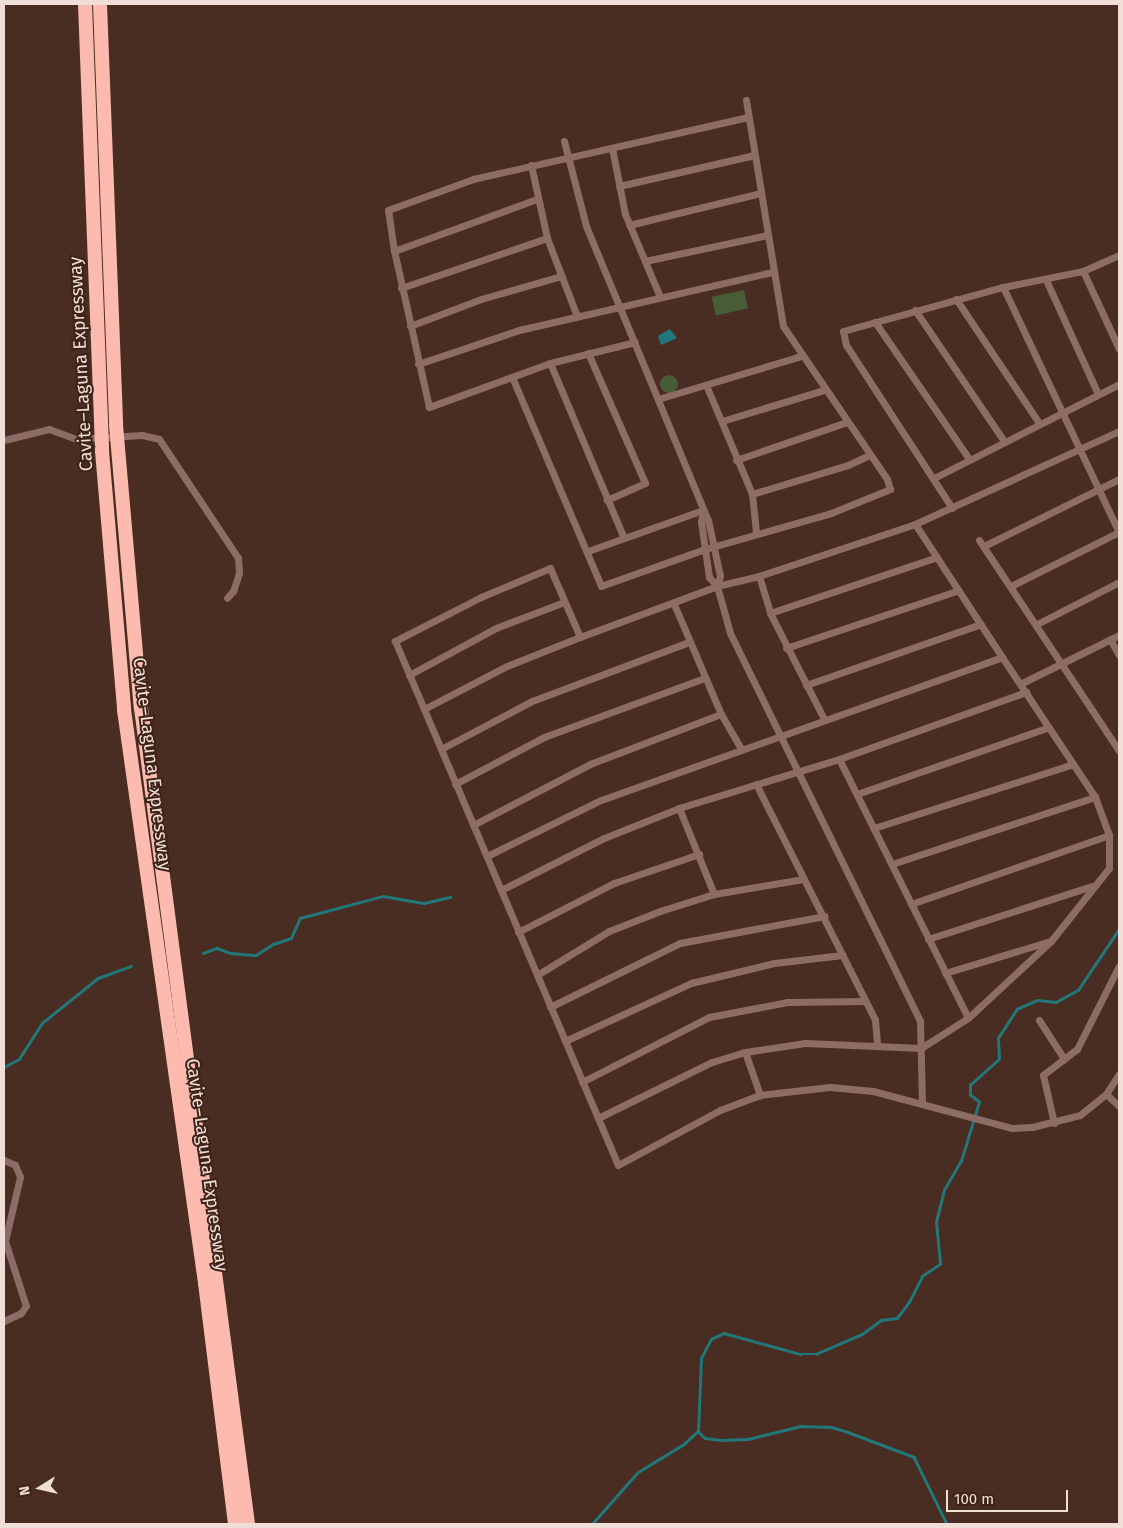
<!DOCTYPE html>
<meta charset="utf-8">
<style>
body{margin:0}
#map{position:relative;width:1123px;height:1528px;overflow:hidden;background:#492d22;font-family:"Fira Sans",sans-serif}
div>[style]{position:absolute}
.green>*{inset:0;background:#485c38;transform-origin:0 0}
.round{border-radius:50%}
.water>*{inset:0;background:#21777a}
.stream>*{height:2.5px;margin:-1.25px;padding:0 1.25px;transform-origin:1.25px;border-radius:1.25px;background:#21777a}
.street>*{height:7px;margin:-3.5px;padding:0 3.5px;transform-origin:3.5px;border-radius:3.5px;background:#8d6c65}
.highway>*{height:14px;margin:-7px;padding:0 7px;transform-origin:7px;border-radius:7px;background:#fcbbae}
span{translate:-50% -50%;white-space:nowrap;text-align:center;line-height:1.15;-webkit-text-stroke:4px #3e2319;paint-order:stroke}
.street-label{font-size:18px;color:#f1ded7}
.frame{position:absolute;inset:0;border:5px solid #f1ded7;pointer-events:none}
.north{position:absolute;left:15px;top:1463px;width:50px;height:50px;-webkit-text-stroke:4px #3e2319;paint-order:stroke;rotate:260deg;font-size:14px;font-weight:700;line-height:20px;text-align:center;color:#f1ded7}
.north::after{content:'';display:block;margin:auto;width:18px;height:22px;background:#f1ded7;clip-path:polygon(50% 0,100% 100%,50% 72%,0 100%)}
.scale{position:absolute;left:946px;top:1490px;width:122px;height:22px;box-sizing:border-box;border:2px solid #f1ded7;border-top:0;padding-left:6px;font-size:15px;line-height:18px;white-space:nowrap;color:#f1ded7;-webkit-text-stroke:4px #3e2319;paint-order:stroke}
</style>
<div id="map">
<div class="green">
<i style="left:744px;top:290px;width:19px;height:33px;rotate:78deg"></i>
<i class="round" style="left:660px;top:375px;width:18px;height:18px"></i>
</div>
<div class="water">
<i style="clip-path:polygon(670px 329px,677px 338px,661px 345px,658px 336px)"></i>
</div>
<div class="stream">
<i style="left:203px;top:953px;width:15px;rotate:-20deg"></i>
<i style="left:217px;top:948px;width:15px;rotate:20deg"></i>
<i style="left:231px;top:953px;width:25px;rotate:5deg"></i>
<i style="left:256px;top:955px;width:20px;rotate:-33deg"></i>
<i style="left:273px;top:944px;width:19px;rotate:-18deg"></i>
<i style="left:291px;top:938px;width:22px;rotate:-66deg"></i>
<i style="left:300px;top:918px;width:86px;rotate:-14.8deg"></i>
<i style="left:383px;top:896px;width:42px;rotate:9.7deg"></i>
<i style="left:424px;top:903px;width:27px;rotate:-13deg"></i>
<i style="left:4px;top:1067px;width:17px;rotate:-28deg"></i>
<i style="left:19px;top:1059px;width:43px;rotate:-57.4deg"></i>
<i style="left:42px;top:1023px;width:72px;rotate:-38.8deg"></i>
<i style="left:98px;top:978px;width:35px;rotate:-20deg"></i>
<i style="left:698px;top:1431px;width:10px;rotate:45deg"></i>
<i style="left:705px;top:1438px;width:17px;rotate:7deg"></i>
<i style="left:722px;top:1440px;width:26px;rotate:-2deg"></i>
<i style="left:748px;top:1439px;width:55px;rotate:-13.8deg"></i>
<i style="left:801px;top:1426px;width:30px;rotate:2deg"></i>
<i style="left:831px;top:1427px;width:18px;rotate:16deg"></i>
<i style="left:848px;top:1432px;width:71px;rotate:20.7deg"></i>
<i style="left:914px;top:1457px;width:75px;rotate:63.8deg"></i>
<i style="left:592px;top:1524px;width:69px;rotate:-48.5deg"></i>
<i style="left:638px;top:1472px;width:54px;rotate:-31.3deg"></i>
<i style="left:684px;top:1444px;width:19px;rotate:-43deg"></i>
<i style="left:698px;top:1431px;width:73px;rotate:-87.6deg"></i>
<i style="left:701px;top:1358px;width:21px;rotate:-62deg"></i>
<i style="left:711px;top:1339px;width:14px;rotate:-25deg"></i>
<i style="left:724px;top:1333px;width:79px;rotate:15.4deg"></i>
<i style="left:800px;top:1354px;width:16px"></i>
<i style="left:816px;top:1354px;width:50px;rotate:-23.5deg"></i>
<i style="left:862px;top:1334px;width:24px;rotate:-36deg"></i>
<i style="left:881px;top:1320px;width:16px;rotate:-7deg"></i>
<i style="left:897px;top:1318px;width:20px;rotate:-53deg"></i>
<i style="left:909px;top:1302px;width:29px;rotate:-63deg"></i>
<i style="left:922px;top:1276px;width:22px;rotate:-34deg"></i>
<i style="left:940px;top:1264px;width:42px;rotate:-95.4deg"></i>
<i style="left:936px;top:1222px;width:33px;rotate:-76deg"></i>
<i style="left:944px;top:1190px;width:34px;rotate:-60deg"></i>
<i style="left:961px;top:1161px;width:62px;rotate:-73deg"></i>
<i style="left:979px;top:1102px;width:11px;rotate:-142deg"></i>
<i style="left:970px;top:1095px;width:10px;rotate:-90deg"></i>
<i style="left:970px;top:1085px;width:39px;rotate:-42deg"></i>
<i style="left:999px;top:1059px;width:21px;rotate:-93deg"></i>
<i style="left:998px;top:1038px;width:35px;rotate:-57deg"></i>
<i style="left:1017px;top:1009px;width:22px;rotate:-24deg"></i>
<i style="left:1037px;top:1000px;width:19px;rotate:6deg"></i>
<i style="left:1056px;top:1002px;width:25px;rotate:-29deg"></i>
<i style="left:1078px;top:990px;width:73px;rotate:-56.1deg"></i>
</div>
<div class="street">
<i style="left:564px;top:141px;width:88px;rotate:75.5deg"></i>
<i style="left:586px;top:226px;width:318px;rotate:67.5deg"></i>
<i style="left:708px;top:520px;width:57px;rotate:77.9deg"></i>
<i style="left:720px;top:576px;width:10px;rotate:107deg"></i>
<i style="left:612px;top:148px;width:67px;rotate:78.9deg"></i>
<i style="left:625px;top:214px;width:90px;rotate:67.1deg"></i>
<i style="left:531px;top:165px;width:75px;rotate:77.6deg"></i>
<i style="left:547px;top:238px;width:84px;rotate:69deg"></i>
<i style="left:619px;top:186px;width:139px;rotate:-12.9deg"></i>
<i style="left:629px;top:225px;width:135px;rotate:-13.7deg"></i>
<i style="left:394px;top:251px;width:152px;rotate:-20deg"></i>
<i style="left:645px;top:261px;width:125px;rotate:-12deg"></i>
<i style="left:1083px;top:271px;width:86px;rotate:65.2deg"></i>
<i style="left:1046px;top:280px;width:125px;rotate:65.5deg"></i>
<i style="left:1003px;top:287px;width:271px;rotate:64.7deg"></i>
<i style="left:401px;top:288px;width:154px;rotate:-18.9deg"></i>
<i style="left:956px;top:299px;width:149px;rotate:56.2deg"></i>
<i style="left:915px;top:310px;width:158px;rotate:55.8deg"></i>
<i style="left:875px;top:322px;width:166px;rotate:55.5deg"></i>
<i style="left:410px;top:326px;width:76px;rotate:-20.8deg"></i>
<i style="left:481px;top:299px;width:84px;rotate:-15.9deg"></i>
<i style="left:635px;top:342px;width:88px;rotate:166.1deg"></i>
<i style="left:550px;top:363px;width:129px;rotate:160deg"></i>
<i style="left:429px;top:407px;width:160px;rotate:-102.6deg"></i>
<i style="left:394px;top:251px;width:41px;rotate:-98.3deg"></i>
<i style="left:388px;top:210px;width:90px;rotate:-20deg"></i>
<i style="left:473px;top:179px;width:282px;rotate:-12.7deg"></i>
<i style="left:588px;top:353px;width:142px;rotate:66.3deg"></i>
<i style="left:645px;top:483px;width:42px;rotate:155.9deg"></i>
<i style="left:550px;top:363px;width:190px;rotate:67.1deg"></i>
<i style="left:418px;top:364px;width:107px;rotate:-18.6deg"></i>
<i style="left:519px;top:330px;width:260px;rotate:-12.9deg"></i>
<i style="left:512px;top:377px;width:227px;rotate:66.9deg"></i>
<i style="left:601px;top:586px;width:110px;rotate:-19.6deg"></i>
<i style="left:705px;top:549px;width:131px;rotate:-15.9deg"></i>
<i style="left:831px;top:513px;width:64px;rotate:-22.1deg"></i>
<i style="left:890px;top:489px;width:10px;rotate:-107deg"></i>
<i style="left:887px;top:479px;width:185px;rotate:-124.2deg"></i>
<i style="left:783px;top:326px;width:229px;rotate:-99.3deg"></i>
<i style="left:706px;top:385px;width:118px;rotate:67.1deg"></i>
<i style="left:752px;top:494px;width:39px;rotate:84deg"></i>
<i style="left:658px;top:399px;width:149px;rotate:-16.7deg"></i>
<i style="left:722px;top:421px;width:107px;rotate:-16.9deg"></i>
<i style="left:4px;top:440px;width:46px;rotate:-13.7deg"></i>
<i style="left:49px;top:429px;width:29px;rotate:20deg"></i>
<i style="left:76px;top:439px;width:66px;rotate:-3.5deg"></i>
<i style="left:142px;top:435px;width:17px;rotate:13deg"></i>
<i style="left:159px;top:439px;width:143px;rotate:56.4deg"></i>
<i style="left:238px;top:558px;width:15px;rotate:86deg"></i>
<i style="left:239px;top:573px;width:19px;rotate:108deg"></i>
<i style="left:233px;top:591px;width:9px;rotate:131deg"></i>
<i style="left:736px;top:460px;width:117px;rotate:-18.9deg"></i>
<i style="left:934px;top:478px;width:208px;rotate:-26.9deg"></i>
<i style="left:752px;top:494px;width:100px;rotate:-16.8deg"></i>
<i style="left:848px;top:465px;width:23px;rotate:-25deg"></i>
<i style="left:952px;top:508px;width:194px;rotate:-123deg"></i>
<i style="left:846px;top:345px;width:14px;rotate:-102deg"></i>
<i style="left:843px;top:331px;width:166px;rotate:-15.4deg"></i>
<i style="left:1003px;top:287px;width:82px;rotate:-11.3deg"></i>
<i style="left:1083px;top:271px;width:39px;rotate:-24deg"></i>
<i style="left:703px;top:510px;width:12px;rotate:99deg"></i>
<i style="left:701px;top:522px;width:56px;rotate:81.7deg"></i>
<i style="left:709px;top:577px;width:12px;rotate:48deg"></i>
<i style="left:717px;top:586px;width:49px;rotate:74.5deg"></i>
<i style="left:730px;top:633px;width:432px;rotate:63.9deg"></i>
<i style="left:920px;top:1021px;width:83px;rotate:88.6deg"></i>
<i style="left:979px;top:540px;width:253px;rotate:56.4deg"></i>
<i style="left:984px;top:546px;width:151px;rotate:-26.4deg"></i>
<i style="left:588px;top:551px;width:122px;rotate:-19.6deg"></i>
<i style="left:759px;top:576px;width:39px;rotate:73deg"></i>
<i style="left:770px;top:613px;width:119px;rotate:63deg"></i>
<i style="left:1011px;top:586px;width:121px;rotate:-26.6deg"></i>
<i style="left:674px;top:604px;width:120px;rotate:66.9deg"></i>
<i style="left:721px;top:714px;width:39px;rotate:60deg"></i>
<i style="left:770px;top:613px;width:176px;rotate:-18.5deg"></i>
<i style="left:1037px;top:624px;width:92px;rotate:-27.1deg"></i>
<i style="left:580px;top:637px;width:75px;rotate:-113.5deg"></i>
<i style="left:550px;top:568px;width:75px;rotate:157.2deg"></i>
<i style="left:481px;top:597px;width:97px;rotate:152.9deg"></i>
<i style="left:395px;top:641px;width:569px;rotate:66.95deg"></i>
<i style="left:618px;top:1165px;width:116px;rotate:-28.3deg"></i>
<i style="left:720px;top:1110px;width:43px;rotate:-20.6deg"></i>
<i style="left:760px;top:1095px;width:70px;rotate:-6.5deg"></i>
<i style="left:830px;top:1087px;width:43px;rotate:5.3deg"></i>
<i style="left:873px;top:1091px;width:144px;rotate:14.9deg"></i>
<i style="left:1012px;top:1128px;width:20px;rotate:-3deg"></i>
<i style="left:1032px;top:1127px;width:49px;rotate:-14deg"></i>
<i style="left:1080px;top:1115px;width:33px;rotate:-39deg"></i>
<i style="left:1106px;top:1094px;width:24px;rotate:-57deg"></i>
<i style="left:1110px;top:639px;width:18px;rotate:61deg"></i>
<i style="left:786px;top:648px;width:182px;rotate:-18.5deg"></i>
<i style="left:409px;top:675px;width:99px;rotate:-28.4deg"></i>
<i style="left:496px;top:628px;width:73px;rotate:-20.9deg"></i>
<i style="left:1020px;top:684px;width:110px;rotate:-26.3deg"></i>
<i style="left:806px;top:685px;width:185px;rotate:-19.2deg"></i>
<i style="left:424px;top:709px;width:93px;rotate:-27.4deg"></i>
<i style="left:507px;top:666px;width:79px;rotate:-21.7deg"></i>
<i style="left:580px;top:637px;width:146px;rotate:-20.4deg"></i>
<i style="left:717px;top:586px;width:43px;rotate:-13.4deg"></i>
<i style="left:759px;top:576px;width:164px;rotate:-18.4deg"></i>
<i style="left:915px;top:524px;width:224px;rotate:-24.5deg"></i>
<i style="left:441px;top:749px;width:103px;rotate:-27.8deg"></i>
<i style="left:532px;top:701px;width:168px;rotate:-20.6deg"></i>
<i style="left:839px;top:759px;width:289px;rotate:63.5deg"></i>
<i style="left:455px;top:784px;width:101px;rotate:-27.8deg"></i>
<i style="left:544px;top:737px;width:171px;rotate:-20.2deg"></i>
<i style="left:756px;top:784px;width:264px;rotate:63.2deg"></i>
<i style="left:875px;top:1020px;width:25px;rotate:85deg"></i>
<i style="left:857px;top:794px;width:203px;rotate:-19.2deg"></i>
<i style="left:679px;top:808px;width:93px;rotate:67.9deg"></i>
<i style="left:473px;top:825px;width:132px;rotate:-27.5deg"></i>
<i style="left:590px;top:764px;width:140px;rotate:-20.9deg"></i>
<i style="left:874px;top:828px;width:209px;rotate:-17.8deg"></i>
<i style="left:487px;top:856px;width:127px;rotate:-26.2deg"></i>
<i style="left:601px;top:800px;width:426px;rotate:-19.6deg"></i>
<i style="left:1002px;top:657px;width:159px;rotate:-123.2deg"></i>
<i style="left:892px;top:864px;width:214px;rotate:-18.3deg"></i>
<i style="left:501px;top:890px;width:115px;rotate:-26.8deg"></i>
<i style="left:604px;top:838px;width:81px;rotate:-21.8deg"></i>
<i style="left:679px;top:808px;width:167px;rotate:-17deg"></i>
<i style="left:839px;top:759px;width:199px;rotate:-19.7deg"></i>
<i style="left:911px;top:904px;width:210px;rotate:-19.2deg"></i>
<i style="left:518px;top:932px;width:108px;rotate:-27deg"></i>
<i style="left:614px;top:883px;width:90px;rotate:-18.8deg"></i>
<i style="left:928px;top:939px;width:172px;rotate:-17.9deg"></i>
<i style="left:945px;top:973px;width:110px;rotate:-16.9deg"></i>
<i style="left:537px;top:975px;width:84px;rotate:-31.4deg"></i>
<i style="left:609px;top:931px;width:55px;rotate:-21.4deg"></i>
<i style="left:660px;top:911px;width:57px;rotate:-17.5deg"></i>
<i style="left:714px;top:894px;width:91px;rotate:-9.5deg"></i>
<i style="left:550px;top:1007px;width:145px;rotate:-26.2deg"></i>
<i style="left:680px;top:943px;width:147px;rotate:-10.6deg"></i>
<i style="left:1039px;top:1020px;width:46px;rotate:57.3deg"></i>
<i style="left:565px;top:1041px;width:139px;rotate:-24.7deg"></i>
<i style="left:691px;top:983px;width:85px;rotate:-13.5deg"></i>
<i style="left:774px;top:963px;width:69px;rotate:-6.6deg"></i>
<i style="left:745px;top:1052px;width:46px;rotate:70.8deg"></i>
<i style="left:582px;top:1082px;width:143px;rotate:-27.1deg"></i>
<i style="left:709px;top:1017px;width:80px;rotate:-10.8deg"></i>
<i style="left:788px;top:1002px;width:77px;rotate:-0.7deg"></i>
<i style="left:1106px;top:1094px;width:18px;rotate:43deg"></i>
<i style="left:598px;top:1118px;width:127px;rotate:-26.2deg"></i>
<i style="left:712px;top:1062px;width:34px;rotate:-17deg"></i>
<i style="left:745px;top:1052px;width:61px;rotate:-8.5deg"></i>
<i style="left:805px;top:1043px;width:116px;rotate:2.5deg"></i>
<i style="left:921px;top:1048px;width:56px;rotate:-32.6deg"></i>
<i style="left:968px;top:1018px;width:113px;rotate:-42.9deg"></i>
<i style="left:1051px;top:941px;width:93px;rotate:-51.5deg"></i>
<i style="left:1109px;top:868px;width:33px;rotate:-90deg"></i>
<i style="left:1109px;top:835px;width:40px;rotate:-110.2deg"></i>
<i style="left:1095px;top:797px;width:168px;rotate:-123.6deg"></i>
<i style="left:1054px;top:1123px;width:49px;rotate:-102.9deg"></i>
<i style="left:1043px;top:1075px;width:43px;rotate:-37.4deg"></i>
<i style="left:1077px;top:1049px;width:93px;rotate:-63.2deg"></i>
<i style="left:4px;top:1160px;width:12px;rotate:24deg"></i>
<i style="left:15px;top:1165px;width:13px;rotate:67deg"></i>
<i style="left:20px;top:1177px;width:66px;rotate:103.2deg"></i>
<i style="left:5px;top:1241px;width:68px;rotate:72.1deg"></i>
<i style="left:26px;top:1306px;width:9px;rotate:126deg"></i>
<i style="left:21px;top:1313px;width:19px;rotate:155deg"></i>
</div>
<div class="highway">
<i style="left:85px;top:4px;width:447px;rotate:87.8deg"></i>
<i style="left:102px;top:451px;width:260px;rotate:85.1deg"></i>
<i style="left:124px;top:710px;width:579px;rotate:81.95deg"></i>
<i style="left:205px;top:1283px;width:243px;rotate:82.9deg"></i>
<i style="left:100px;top:4px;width:421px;rotate:87.8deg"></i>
<i style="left:116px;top:425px;width:284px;rotate:85deg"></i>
<i style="left:141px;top:708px;width:823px;rotate:82.53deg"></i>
</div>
<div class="street-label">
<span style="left:81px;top:364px;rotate:-93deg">Cavite–Laguna Expressway</span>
<span style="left:152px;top:764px;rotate:83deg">Cavite–Laguna Expressway</span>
<span style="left:207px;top:1165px;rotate:82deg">Cavite–Laguna Expressway</span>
</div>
<div class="frame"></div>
<div class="north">N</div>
<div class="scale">100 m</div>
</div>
